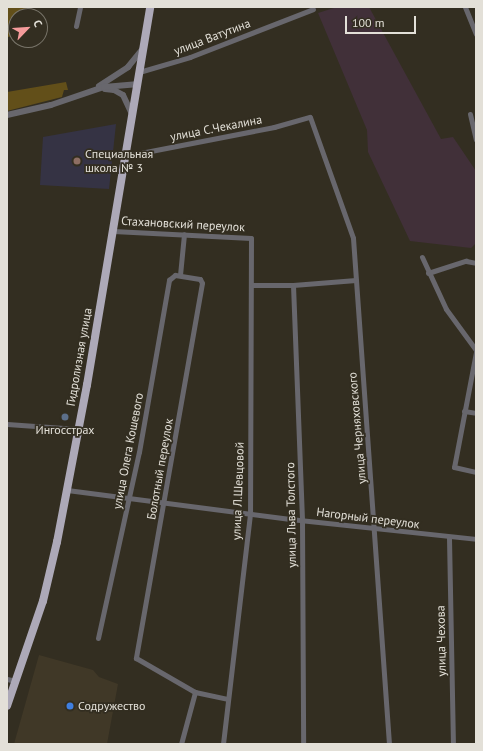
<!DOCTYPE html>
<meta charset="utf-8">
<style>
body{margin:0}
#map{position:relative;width:483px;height:751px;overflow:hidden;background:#332e21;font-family:"PT Sans",sans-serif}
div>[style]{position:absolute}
.built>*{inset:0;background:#403827}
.industrial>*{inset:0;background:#413039}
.education>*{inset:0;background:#353344}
.green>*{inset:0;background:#624f19}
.minor>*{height:5px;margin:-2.5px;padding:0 2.5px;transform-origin:2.5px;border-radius:2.5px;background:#68676d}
.tertiary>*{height:6px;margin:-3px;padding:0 3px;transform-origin:3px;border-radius:3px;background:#68676d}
.trunk>*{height:8px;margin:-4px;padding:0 4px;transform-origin:4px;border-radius:4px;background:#ada9b8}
.dots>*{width:11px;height:11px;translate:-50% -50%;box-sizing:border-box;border:2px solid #332e21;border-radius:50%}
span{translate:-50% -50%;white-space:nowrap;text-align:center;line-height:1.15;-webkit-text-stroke:3.5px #332e21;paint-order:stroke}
.street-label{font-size:12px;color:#e3e0d8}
.poi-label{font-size:12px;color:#e3e0d8}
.left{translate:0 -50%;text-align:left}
.frame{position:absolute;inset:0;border:8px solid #e3e0d8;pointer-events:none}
.north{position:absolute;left:8px;top:8px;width:40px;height:40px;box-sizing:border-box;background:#332e21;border:1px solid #79756a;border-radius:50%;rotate:65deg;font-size:11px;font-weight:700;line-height:16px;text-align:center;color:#e3e0d8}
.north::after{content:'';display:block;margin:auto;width:14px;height:18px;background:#f59b9b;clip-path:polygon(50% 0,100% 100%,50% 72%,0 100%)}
.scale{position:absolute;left:345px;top:16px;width:71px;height:18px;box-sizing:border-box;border:2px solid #e3e0d8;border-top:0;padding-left:5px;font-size:12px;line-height:14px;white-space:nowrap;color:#e3e0d8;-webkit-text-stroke:3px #332e21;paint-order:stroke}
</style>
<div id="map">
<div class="built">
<i style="clip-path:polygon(39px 655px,93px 670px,99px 677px,118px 684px,107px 744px,14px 744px)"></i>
</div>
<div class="industrial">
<i style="clip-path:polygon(337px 7px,369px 7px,441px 139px,453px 137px,476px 171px,476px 243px,471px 248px,410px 241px,368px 152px,367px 130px,318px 13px)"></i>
</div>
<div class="education">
<i style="clip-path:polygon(116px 124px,109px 189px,40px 185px,43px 137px)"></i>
</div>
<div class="green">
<i style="clip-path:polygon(7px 7px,26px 7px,25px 16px,16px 16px,16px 36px,7px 37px)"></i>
<i style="clip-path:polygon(66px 82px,68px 90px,64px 90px,62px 97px,7px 111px,7px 92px)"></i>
</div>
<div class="minor">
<i style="left:465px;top:7px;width:29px;rotate:68deg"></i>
<i style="left:76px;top:26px;width:19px;rotate:-78deg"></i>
<i style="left:139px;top:72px;width:53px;rotate:-16.4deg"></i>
<i style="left:190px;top:57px;width:132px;rotate:-21.3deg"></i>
<i style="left:470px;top:114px;width:26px;rotate:77deg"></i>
<i style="left:125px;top:156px;width:152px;rotate:-11deg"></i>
<i style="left:274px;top:127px;width:37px;rotate:-16deg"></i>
<i style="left:310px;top:117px;width:128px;rotate:70.4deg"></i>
<i style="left:353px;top:238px;width:507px;rotate:85.93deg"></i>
<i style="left:113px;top:231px;width:138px;rotate:2.9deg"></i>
<i style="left:251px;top:238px;width:276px;rotate:90.2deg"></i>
<i style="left:250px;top:514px;width:232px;rotate:96.7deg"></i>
<i style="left:422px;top:257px;width:57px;rotate:65.2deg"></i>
<i style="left:446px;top:309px;width:51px;rotate:53.8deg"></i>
<i style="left:428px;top:273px;width:40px;rotate:-18deg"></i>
<i style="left:466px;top:261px;width:10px;rotate:11deg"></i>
<i style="left:180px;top:275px;width:41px;rotate:-84.4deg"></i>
<i style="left:253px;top:285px;width:40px"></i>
<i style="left:293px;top:285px;width:63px;rotate:-4.5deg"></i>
<i style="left:293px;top:285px;width:236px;rotate:87.8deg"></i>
<i style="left:302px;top:521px;width:223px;rotate:89.7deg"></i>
<i style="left:476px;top:352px;width:117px;rotate:100.8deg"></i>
<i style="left:454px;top:467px;width:23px;rotate:13deg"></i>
<i style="left:464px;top:411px;width:12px;rotate:9deg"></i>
<i style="left:7px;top:424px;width:71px;rotate:4deg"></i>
<i style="left:67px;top:490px;width:225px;rotate:7.4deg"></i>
<i style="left:290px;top:519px;width:187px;rotate:6.1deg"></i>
<i style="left:449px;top:538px;width:206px;rotate:88.9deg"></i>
<i style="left:98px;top:638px;width:190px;rotate:-77.6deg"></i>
<i style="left:139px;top:452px;width:175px;rotate:-80.1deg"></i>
<i style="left:169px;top:280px;width:8px;rotate:-40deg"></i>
<i style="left:175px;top:275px;width:25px;rotate:9deg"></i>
<i style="left:200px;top:279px;width:4px;rotate:63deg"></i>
<i style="left:202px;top:283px;width:381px;rotate:100deg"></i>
<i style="left:136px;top:658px;width:68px;rotate:30deg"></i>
<i style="left:195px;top:692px;width:33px;rotate:12deg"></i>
<i style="left:7px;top:679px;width:9px;rotate:13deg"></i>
<i style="left:181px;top:744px;width:54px;rotate:-74.9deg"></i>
</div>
<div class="tertiary">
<i style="left:99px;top:86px;width:35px;rotate:-33deg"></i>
<i style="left:128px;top:67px;width:22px;rotate:-51deg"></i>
<i style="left:105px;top:89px;width:9px;rotate:6deg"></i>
<i style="left:114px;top:90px;width:10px;rotate:29deg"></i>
<i style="left:123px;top:95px;width:21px;rotate:65deg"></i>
<i style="left:7px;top:115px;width:45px;rotate:-12.8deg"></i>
<i style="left:51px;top:105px;width:56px;rotate:-18.8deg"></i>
<i style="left:104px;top:87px;width:32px;rotate:-5deg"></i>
</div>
<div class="trunk">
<i style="left:7px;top:706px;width:111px;rotate:-71.1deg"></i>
<i style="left:43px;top:601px;width:61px;rotate:-76.7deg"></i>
<i style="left:57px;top:542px;width:160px;rotate:-79.2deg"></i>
<i style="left:87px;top:385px;width:383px;rotate:-80.5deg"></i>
</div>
<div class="dots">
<i style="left:77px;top:161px;background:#8d6e63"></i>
<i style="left:65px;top:417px;background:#5c6f8a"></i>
<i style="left:70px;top:706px;background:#3f7fe0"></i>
</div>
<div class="street-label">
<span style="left:212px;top:37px;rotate:-21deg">улица Ватутина</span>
<span style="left:216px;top:128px;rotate:-11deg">улица С.Чекалина</span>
<span style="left:183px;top:224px;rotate:3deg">Стахановский переулок</span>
<span style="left:79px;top:357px;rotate:-80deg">Гидролизная улица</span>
<span style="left:357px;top:428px;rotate:-95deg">улица Черняховского</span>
<span style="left:128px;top:451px;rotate:-79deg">улица Олега Кошевого</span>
<span style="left:160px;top:469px;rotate:-80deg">Болотный переулок</span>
<span style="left:238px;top:491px;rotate:-88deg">улица Л.Шевцовой</span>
<span style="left:291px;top:515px;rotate:-91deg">улица Льва Толстого</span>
<span style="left:368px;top:518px;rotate:7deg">Нагорный переулок</span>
<span style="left:441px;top:641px;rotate:-91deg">улица Чехова</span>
</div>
<div class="poi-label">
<span class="left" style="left:85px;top:161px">Специальная<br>школа № 3</span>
<span style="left:65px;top:430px">Ингосстрах</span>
<span class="left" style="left:78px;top:706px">Содружество</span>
</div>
<div class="frame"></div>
<div class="north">С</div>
<div class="scale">100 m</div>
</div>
